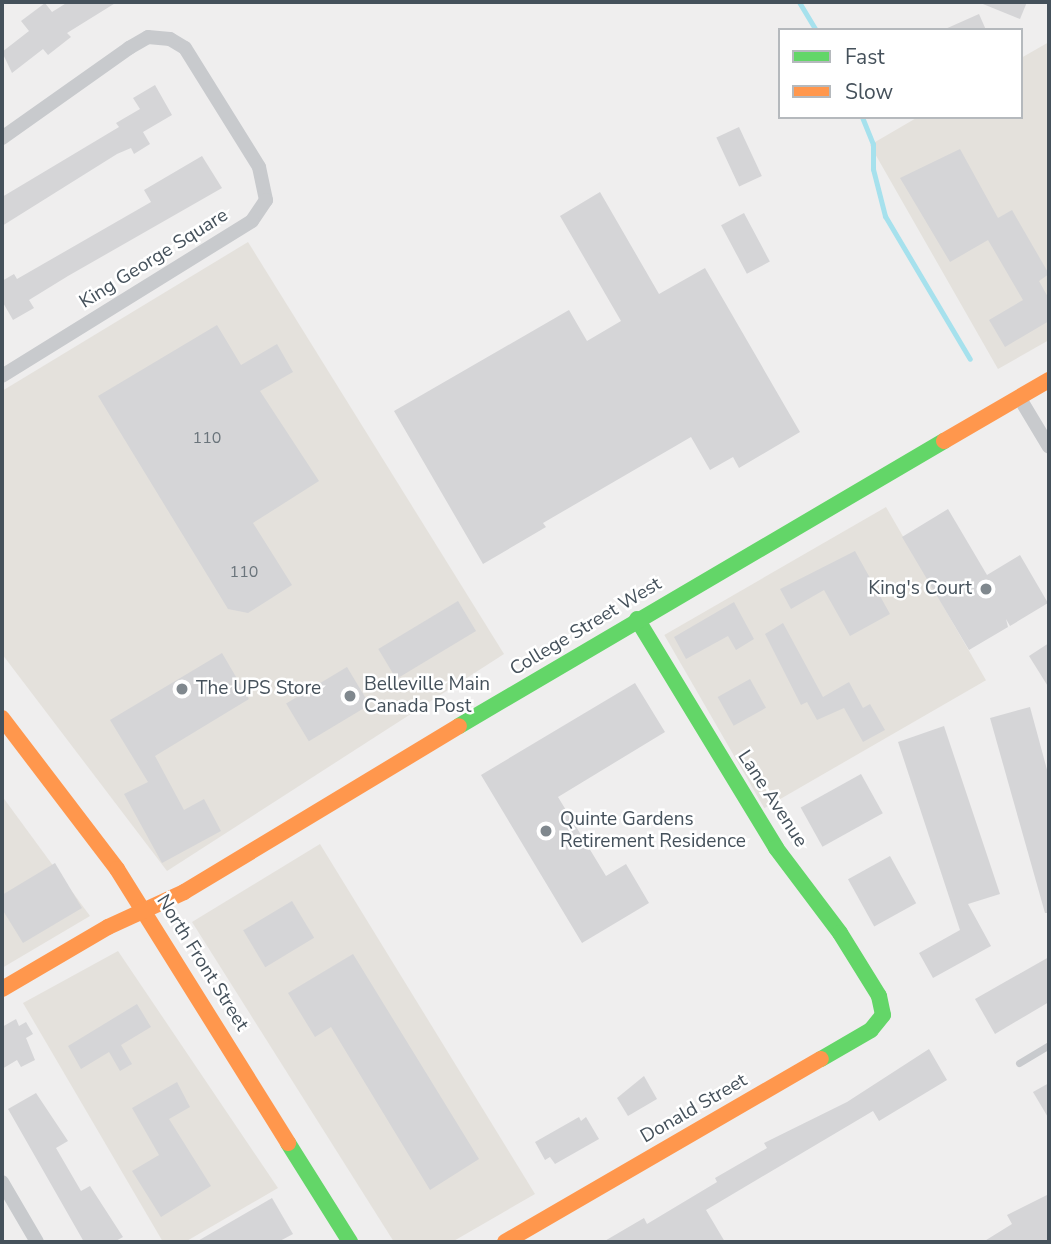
<!DOCTYPE html>
<style>
body{margin:0}
#map{position:relative;width:1051px;height:1244px;overflow:hidden;background:#efeeee;font-family:"Nunito Sans",sans-serif}
div>[style]{position:absolute}
.commercial>*{inset:0;background:#e4e1dc;transform-origin:0 0}
.stream>*{height:5px;margin:-2.5px;padding:0 2.5px;transform-origin:2.5px;border-radius:2.5px;background:#a6e1ed}
.building>*{inset:0;background:#d5d5d7;transform-origin:0 0}
.lane>*{height:7px;margin:-3.5px;padding:0 3.5px;transform-origin:3.5px;border-radius:3.5px;background:#c8cacd}
.street>*{height:14px;margin:-7px;padding:0 7px;transform-origin:7px;border-radius:7px;background:#c8cacd}
.fast>*{height:16px;margin:-8px;padding:0 8px;transform-origin:8px;border-radius:8px;background:#63d668}
.slow>*{height:16px;margin:-8px;padding:0 8px;transform-origin:8px;border-radius:8px;background:#ff974d}
.dots>*{width:19px;height:19px;translate:-50% -50%;box-sizing:border-box;border:4px solid #fff;border-radius:50%}
span{translate:-50% -50%;white-space:nowrap;text-align:center;line-height:1.15;-webkit-text-stroke:5px #fff;paint-order:stroke}
.number-label{font-size:16px;color:#6a747b}
.number-label span{-webkit-text-stroke-width:0}
.street-label{font-size:19px;color:#45515b}
.poi-label{font-size:19px;color:#45515b}
.right{translate:-100% -50%;text-align:right}
.left{translate:0 -50%;text-align:left}
.frame{position:absolute;inset:0;border:4px solid #45515b;pointer-events:none}
.legend{position:absolute;left:778px;top:28px;width:245px;height:91px;box-sizing:border-box;background:#fff;border:2px solid #b5b9bd;margin:0;padding:9px 12px;list-style:none;font-size:21px;color:#45515b}
.legend li{display:flex;align-items:center;gap:14px;height:35px}
.legend b{width:35px;border:2px solid #b5b9bd}
</style>
<div id="map">
<div class="commercial">
<i style="clip-path:polygon(1049px 42px,1049px 340px,998px 369px,870px 145px,918px 117px,1021px 117px,1021px 58px)"></i>
<i style="clip-path:polygon(248px 242px,504px 654px,167px 871px,2px 654px,2px 391px)"></i>
<i style="left:886px;top:507px;width:200px;height:256px;rotate:60deg"></i>
<i style="clip-path:polygon(2px 796px,90px 916px,2px 968px)"></i>
<i style="clip-path:polygon(320px 844px,535px 1194px,452px 1242px,394px 1242px,192px 922px)"></i>
<i style="clip-path:polygon(118px 951px,278px 1188px,185px 1242px,163px 1242px,23px 1003px)"></i>
</div>
<div class="stream">
<i style="left:799px;top:2px;width:33px;rotate:59deg"></i>
<i style="left:862px;top:117px;width:29px;rotate:68deg"></i>
<i style="left:873px;top:144px;width:25px;rotate:90deg"></i>
<i style="left:873px;top:169px;width:49px;rotate:75.7deg"></i>
<i style="left:885px;top:216px;width:166px;rotate:59.3deg"></i>
</div>
<div class="building">
<i style="clip-path:polygon(68px 2px,117px 2px,67px 33px,71px 37px,48px 55px,43px 49px,12px 73px,2px 52px,29px 31px,21px 21px,45px 3px,52px 12px)"></i>
<i style="clip-path:polygon(978px 2px,1027px 2px,1020px 19px)"></i>
<i style="clip-path:polygon(979px 14px,986px 30px,943px 30px)"></i>
<i style="clip-path:polygon(155px 85px,172px 115px,143px 132px,150px 144px,134px 154px,131px 148px,117px 154px,2px 226px,2px 197px,119px 127px,116px 123px,140px 109px,133px 98px)"></i>
<i style="left:739px;top:127px;width:54px;height:25px;rotate:65deg"></i>
<i style="clip-path:polygon(960px 149px,998px 218px,1012px 210px,1049px 274px,1039px 281px,1049px 299px,1049px 321px,1005px 347px,989px 320px,1023px 300px,988px 240px,950px 262px,900px 178px)"></i>
<i style="clip-path:polygon(202px 156px,222px 188px,68px 276px,29px 300px,34px 308px,13px 320px,2px 301px,2px 281px,14px 274px,17px 279px,151px 202px,144px 190px)"></i>
<i style="clip-path:polygon(600px 192px,659px 294px,705px 268px,800px 432px,739px 468px,733px 457px,710px 470px,691px 437px,543px 523px,546px 527px,483px 564px,394px 411px,569px 310px,587px 341px,621px 321px,560px 216px)"></i>
<i style="left:744px;top:213px;width:55px;height:26px;rotate:62deg"></i>
<i style="clip-path:polygon(217px 325px,241px 365px,277px 344px,293px 372px,260px 391px,319px 481px,253px 523px,292px 585px,248px 613px,228px 609px,98px 396px)"></i>
<i style="clip-path:polygon(948px 509px,987px 575px,1020px 555px,1048px 603px,1010px 626px,1006px 619px,1008px 627px,969px 650px,902px 537px)"></i>
<i style="clip-path:polygon(855px 551px,890px 614px,850px 636px,824px 590px,791px 609px,780px 589px)"></i>
<i style="left:458px;top:601px;width:35px;height:93px;rotate:59deg"></i>
<i style="clip-path:polygon(734px 602px,754px 639px,736px 650px,728px 636px,686px 659px,674px 637px)"></i>
<i style="clip-path:polygon(783px 623px,823px 697px,849px 682px,863px 708px,870px 704px,885px 730px,863px 742px,844px 708px,817px 720px,807px 702px,801px 705px,765px 634px)"></i>
<i style="clip-path:polygon(1049px 643px,1049px 688px,1029px 656px)"></i>
<i style="clip-path:polygon(222px 653px,249px 699px,155px 756px,184px 810px,204px 799px,221px 831px,162px 863px,124px 794px,148px 782px,110px 720px)"></i>
<i style="left:347px;top:667px;width:44px;height:71px;rotate:59deg"></i>
<i style="left:750px;top:679px;width:33px;height:37px;rotate:61deg"></i>
<i style="clip-path:polygon(635px 683px,665px 732px,558px 797px,606px 876px,626px 864px,649px 903px,582px 943px,481px 775px)"></i>
<i style="clip-path:polygon(1030px 707px,1049px 777px,1049px 913px,1045px 913px,990px 718px)"></i>
<i style="clip-path:polygon(944px 726px,1000px 894px,968px 904px,991px 946px,933px 978px,919px 953px,960px 930px,898px 742px)"></i>
<i style="left:861px;top:774px;width:45px;height:69px;rotate:61deg"></i>
<i style="left:890px;top:856px;width:54px;height:48px;rotate:61deg"></i>
<i style="clip-path:polygon(55px 863px,82px 908px,23px 943px,2px 909px,2px 895px)"></i>
<i style="left:292px;top:901px;width:43px;height:57px;rotate:59deg"></i>
<i style="clip-path:polygon(353px 954px,479px 1159px,430px 1190px,331px 1027px,315px 1037px,288px 993px)"></i>
<i style="clip-path:polygon(1049px 957px,1049px 1002px,995px 1034px,975px 999px)"></i>
<i style="clip-path:polygon(137px 1004px,151px 1027px,121px 1045px,132px 1064px,120px 1071px,109px 1052px,81px 1069px,68px 1046px)"></i>
<i style="clip-path:polygon(16px 1019px,19px 1026px,26px 1022px,33px 1034px,26px 1038px,35px 1060px,21px 1067px,17px 1060px,2px 1069px,2px 1027px)"></i>
<i style="clip-path:polygon(929px 1049px,947px 1080px,879px 1121px,873px 1111px,706px 1210px,725px 1242px,603px 1242px,644px 1218px,647px 1224px,717px 1182px,715px 1178px,767px 1148px,764px 1143px,847px 1102px)"></i>
<i style="clip-path:polygon(644px 1076px,657px 1099px,628px 1116px,617px 1098px)"></i>
<i style="clip-path:polygon(177px 1082px,190px 1107px,169px 1119px,211px 1186px,161px 1217px,132px 1171px,159px 1155px,132px 1108px)"></i>
<i style="clip-path:polygon(1049px 1083px,1049px 1119px,1033px 1092px)"></i>
<i style="clip-path:polygon(36px 1093px,68px 1141px,56px 1148px,81px 1191px,90px 1186px,123px 1237px,114px 1242px,84px 1242px,8px 1109px)"></i>
<i style="clip-path:polygon(579px 1117px,581px 1121px,586px 1117px,599px 1139px,555px 1164px,550px 1157px,545px 1160px,535px 1142px)"></i>
<i style="clip-path:polygon(1049px 1194px,1049px 1242px,983px 1242px,1012px 1224px,1007px 1215px)"></i>
<i style="clip-path:polygon(272px 1198px,293px 1234px,278px 1242px,196px 1242px)"></i>
</div>
<div class="lane">
<i style="left:1019px;top:1063px;width:35px;rotate:-31deg"></i>
</div>
<div class="street">
<i style="left:2px;top:138px;width:156px;rotate:-35.3deg"></i>
<i style="left:129px;top:48px;width:22px;rotate:-30deg"></i>
<i style="left:148px;top:37px;width:22px;rotate:5deg"></i>
<i style="left:170px;top:39px;width:17px;rotate:31deg"></i>
<i style="left:185px;top:48px;width:140px;rotate:58.1deg"></i>
<i style="left:259px;top:167px;width:34px;rotate:78deg"></i>
<i style="left:266px;top:200px;width:25px;rotate:124deg"></i>
<i style="left:252px;top:221px;width:294px;rotate:148.2deg"></i>
<i style="left:1019px;top:397px;width:58px;rotate:59deg"></i>
<i style="left:2px;top:1182px;width:69px;rotate:59.7deg"></i>
</div>
<div class="fast">
<i style="left:637px;top:619px;width:268px;rotate:58.7deg"></i>
<i style="left:776px;top:848px;width:106px;rotate:53deg"></i>
<i style="left:840px;top:933px;width:74px;rotate:58.2deg"></i>
<i style="left:879px;top:996px;width:19px;rotate:78deg"></i>
<i style="left:883px;top:1015px;width:19px;rotate:129deg"></i>
<i style="left:871px;top:1030px;width:58px;rotate:149.9deg"></i>
<i style="left:459px;top:726px;width:563px;rotate:-30.44deg"></i>
<i style="left:288px;top:1143px;width:117px;rotate:57.9deg"></i>
</div>
<div class="slow">
<i style="left:944px;top:441px;width:121px;rotate:-30.2deg"></i>
<i style="left:2px;top:718px;width:190px;rotate:52.7deg"></i>
<i style="left:117px;top:869px;width:323px;rotate:58deg"></i>
<i style="left:2px;top:989px;width:123px;rotate:-30.3deg"></i>
<i style="left:108px;top:927px;width:84px;rotate:-24.7deg"></i>
<i style="left:184px;top:892px;width:321px;rotate:-31.1deg"></i>
<i style="left:505px;top:1242px;width:365px;rotate:-30.1deg"></i>
</div>
<div class="dots">
<i style="left:986px;top:589px;background:#80888e"></i>
<i style="left:182px;top:689px;background:#80888e"></i>
<i style="left:350px;top:696px;background:#80888e"></i>
<i style="left:546px;top:831px;background:#80888e"></i>
</div>
<div class="number-label">
<span style="left:207px;top:438px">110</span>
<span style="left:244px;top:572px">110</span>
</div>
<div class="street-label">
<span style="left:154px;top:259px;rotate:-32deg">King George Square</span>
<span style="left:586px;top:627px;rotate:-31deg">College Street West</span>
<span style="left:772px;top:799px;rotate:57deg">Lane Avenue</span>
<span style="left:202px;top:963px;rotate:58deg">North Front Street</span>
<span style="left:694px;top:1109px;rotate:-30deg">Donald Street</span>
</div>
<div class="poi-label">
<span class="right" style="left:972px;top:589px">King's Court</span>
<span class="left" style="left:364px;top:696px">Belleville Main<br>Canada Post</span>
<span class="left" style="left:196px;top:689px">The UPS Store</span>
<span class="left" style="left:560px;top:831px">Quinte Gardens<br>Retirement Residence</span>
</div>
<div class="frame"></div>
<ul class="legend">
<li><b style="height:9px;background:#63d668"></b>Fast</li>
<li><b style="height:9px;background:#ff974d"></b>Slow</li>
</ul>
</div>
